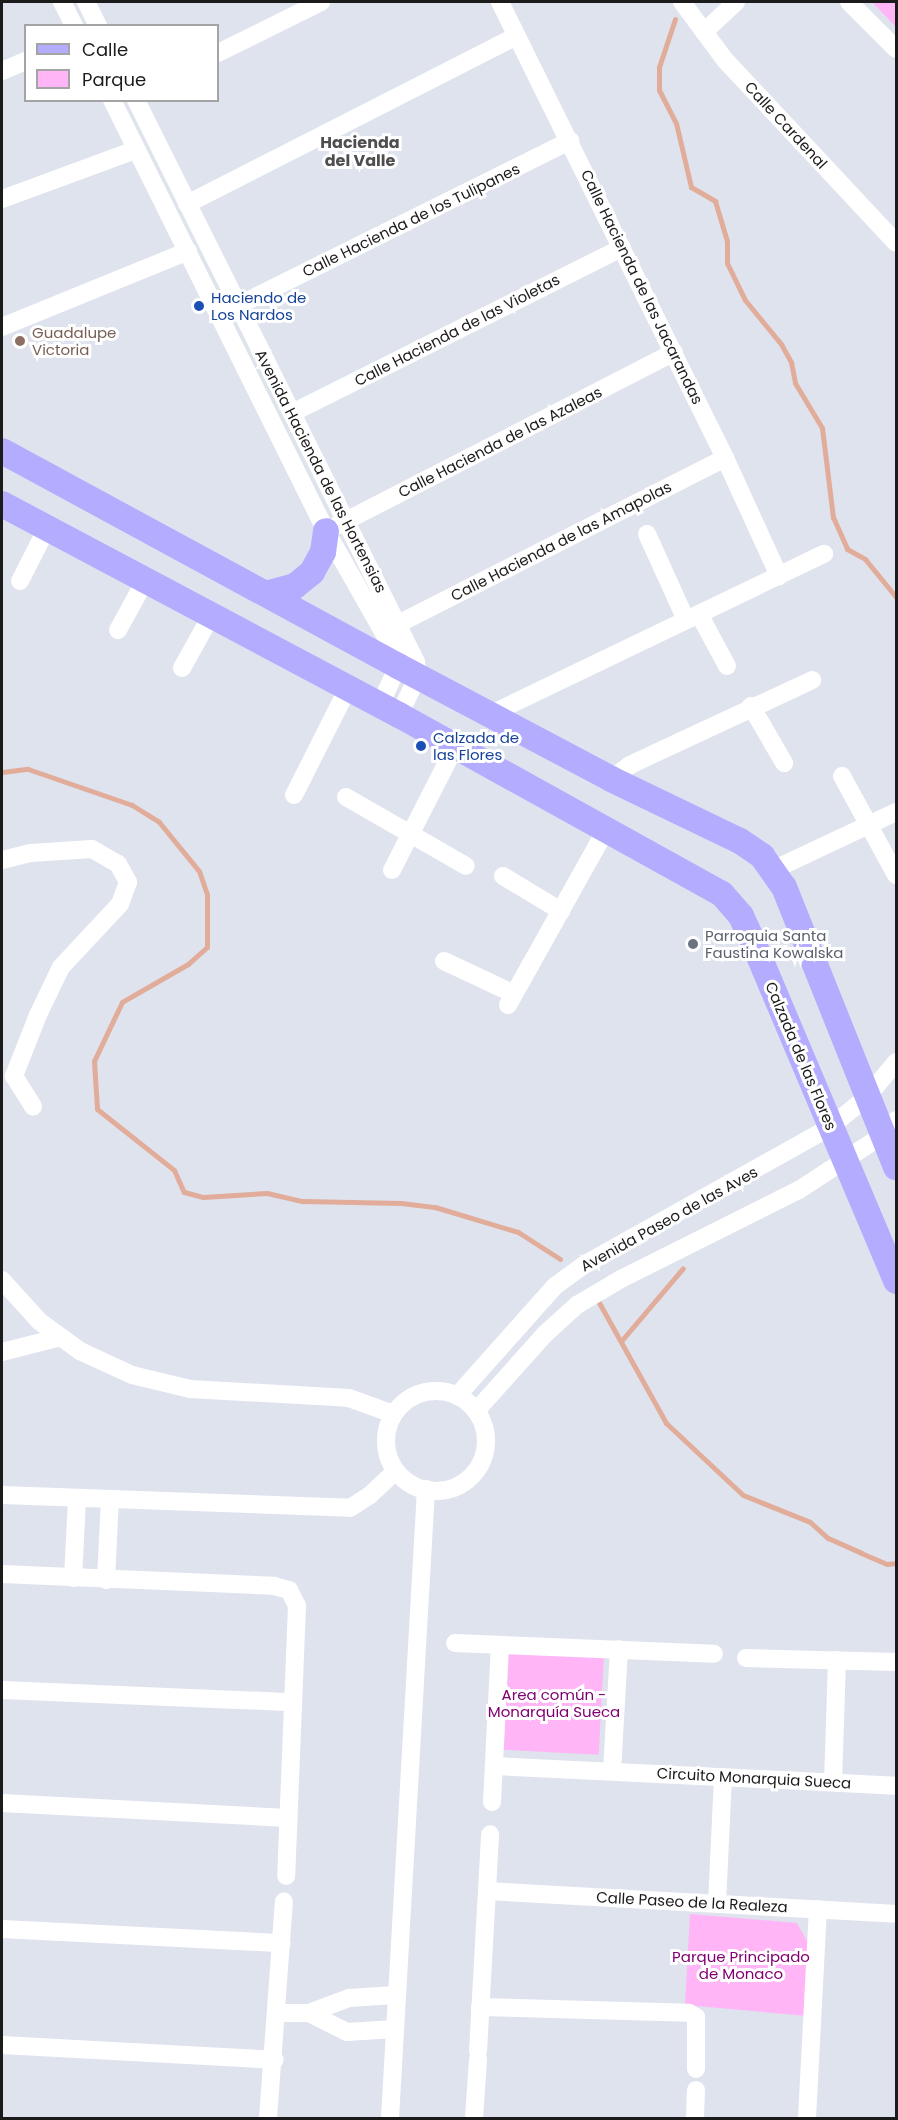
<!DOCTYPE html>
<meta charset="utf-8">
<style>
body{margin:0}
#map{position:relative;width:898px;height:2120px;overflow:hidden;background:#dfe3ee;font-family:Poppins,sans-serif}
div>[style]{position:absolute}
.park>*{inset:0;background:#ffb5f6;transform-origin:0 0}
.stream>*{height:5px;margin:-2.5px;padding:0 2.5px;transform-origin:2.5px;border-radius:2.5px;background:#e1ad9a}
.street>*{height:18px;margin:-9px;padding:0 9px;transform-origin:9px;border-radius:9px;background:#fff}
.street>.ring{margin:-9px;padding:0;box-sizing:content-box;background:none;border:18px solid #fff;border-radius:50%}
.secondary>*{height:26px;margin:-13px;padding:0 13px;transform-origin:13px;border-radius:13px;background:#b4acff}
.dots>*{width:16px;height:16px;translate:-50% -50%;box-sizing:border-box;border:3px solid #fff;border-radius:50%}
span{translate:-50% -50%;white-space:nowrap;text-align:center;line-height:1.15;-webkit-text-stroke:6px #fff;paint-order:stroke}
.street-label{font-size:15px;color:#1b1b1b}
.transit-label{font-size:15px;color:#164399}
.left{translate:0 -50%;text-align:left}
.education-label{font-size:15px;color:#785e54}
.worship-label{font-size:15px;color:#5b616d}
.park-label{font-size:15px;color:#820071}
.neighbourhood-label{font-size:16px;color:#4e4e4e;font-weight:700}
.frame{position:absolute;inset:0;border:3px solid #1b1b1b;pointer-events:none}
.legend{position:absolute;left:24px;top:24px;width:195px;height:78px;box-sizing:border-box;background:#fff;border:2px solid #a4a4a4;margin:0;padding:8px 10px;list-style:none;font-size:18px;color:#1b1b1b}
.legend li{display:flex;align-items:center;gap:12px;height:30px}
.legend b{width:30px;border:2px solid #a4a4a4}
</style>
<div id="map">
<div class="park">
<i style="clip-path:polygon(872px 2px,896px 2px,896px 27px)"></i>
<i style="left:509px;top:1651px;width:95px;height:99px;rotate:3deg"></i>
<i style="clip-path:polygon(690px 1914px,797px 1923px,807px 1941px,807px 2016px,685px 2005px)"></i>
</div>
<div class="stream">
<i style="left:675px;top:19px;width:51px;rotate:108.4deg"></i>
<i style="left:659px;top:67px;width:23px;rotate:90deg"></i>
<i style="left:659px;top:90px;width:37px;rotate:63deg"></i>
<i style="left:676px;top:123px;width:66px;rotate:76.8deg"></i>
<i style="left:691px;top:187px;width:28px;rotate:30deg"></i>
<i style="left:715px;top:201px;width:42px;rotate:73.3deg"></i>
<i style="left:727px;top:241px;width:22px;rotate:90deg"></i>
<i style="left:727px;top:263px;width:41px;rotate:64.1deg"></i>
<i style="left:745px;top:300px;width:57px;rotate:50.7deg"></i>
<i style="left:781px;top:344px;width:21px;rotate:61deg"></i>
<i style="left:791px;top:362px;width:21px;rotate:79deg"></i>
<i style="left:795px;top:383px;width:52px;rotate:59deg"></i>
<i style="left:822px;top:428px;width:90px;rotate:83deg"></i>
<i style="left:833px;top:517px;width:35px;rotate:66deg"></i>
<i style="left:847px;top:549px;width:21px;rotate:29deg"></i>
<i style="left:865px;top:559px;width:49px;rotate:50.8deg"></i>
<i style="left:2px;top:772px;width:26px;rotate:-7deg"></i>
<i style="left:28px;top:769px;width:110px;rotate:19.1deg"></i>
<i style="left:132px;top:805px;width:32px;rotate:32deg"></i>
<i style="left:159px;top:822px;width:63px;rotate:50.8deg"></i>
<i style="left:199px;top:871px;width:24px;rotate:71deg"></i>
<i style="left:207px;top:894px;width:53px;rotate:90deg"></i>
<i style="left:207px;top:947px;width:25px;rotate:138deg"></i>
<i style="left:188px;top:964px;width:76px;rotate:150.1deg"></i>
<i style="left:122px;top:1002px;width:65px;rotate:115.4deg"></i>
<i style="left:94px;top:1061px;width:48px;rotate:86.4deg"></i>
<i style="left:97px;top:1109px;width:98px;rotate:38.4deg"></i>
<i style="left:174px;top:1170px;width:24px;rotate:66deg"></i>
<i style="left:184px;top:1192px;width:20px;rotate:15deg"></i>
<i style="left:203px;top:1197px;width:64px;rotate:-3.6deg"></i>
<i style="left:267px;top:1193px;width:37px;rotate:13deg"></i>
<i style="left:303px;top:1201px;width:98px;rotate:1.2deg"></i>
<i style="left:401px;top:1203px;width:34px;rotate:7deg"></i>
<i style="left:435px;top:1207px;width:87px;rotate:16.8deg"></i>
<i style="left:518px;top:1232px;width:50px;rotate:32.7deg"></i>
<i style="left:597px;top:1299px;width:142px;rotate:60.9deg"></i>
<i style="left:666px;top:1423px;width:105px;rotate:43.1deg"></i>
<i style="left:743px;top:1495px;width:72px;rotate:21.9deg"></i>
<i style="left:810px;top:1522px;width:24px;rotate:42deg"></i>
<i style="left:828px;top:1538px;width:36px;rotate:24deg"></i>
<i style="left:861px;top:1553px;width:28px;rotate:23deg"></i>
<i style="left:887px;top:1564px;width:9px;rotate:-6deg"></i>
<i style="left:622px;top:1340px;width:94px;rotate:-49.7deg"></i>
</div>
<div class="street">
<i style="left:62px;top:2px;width:27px;rotate:63deg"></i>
<i style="left:86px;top:2px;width:27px;rotate:63deg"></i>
<i style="left:500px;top:2px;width:508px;rotate:63.74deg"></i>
<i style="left:725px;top:458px;width:130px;rotate:65.4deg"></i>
<i style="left:682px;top:2px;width:72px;rotate:53.4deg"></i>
<i style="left:725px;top:60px;width:250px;rotate:46.9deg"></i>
<i style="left:849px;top:2px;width:66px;rotate:45deg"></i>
<i style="left:704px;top:32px;width:44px;rotate:-43.2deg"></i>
<i style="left:218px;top:53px;width:115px;rotate:-26.3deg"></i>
<i style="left:2px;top:71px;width:26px;rotate:-23deg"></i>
<i style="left:112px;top:100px;width:481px;rotate:63.6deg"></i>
<i style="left:326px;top:531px;width:138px;rotate:60.5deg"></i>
<i style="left:394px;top:651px;width:16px;rotate:75deg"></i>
<i style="left:398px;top:666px;width:43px;rotate:114.8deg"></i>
<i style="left:136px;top:100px;width:628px;rotate:63.52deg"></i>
<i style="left:416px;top:662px;width:14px;rotate:82deg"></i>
<i style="left:418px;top:676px;width:43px;rotate:116deg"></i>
<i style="left:2px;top:199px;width:142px;rotate:-20.2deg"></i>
<i style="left:187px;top:204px;width:370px;rotate:-27deg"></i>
<i style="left:229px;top:310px;width:381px;rotate:-26.4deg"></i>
<i style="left:2px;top:327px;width:201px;rotate:-22.2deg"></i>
<i style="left:292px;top:413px;width:369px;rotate:-26.6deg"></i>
<i style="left:336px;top:526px;width:380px;rotate:-27.2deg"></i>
<i style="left:647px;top:534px;width:94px;rotate:65.6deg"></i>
<i style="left:20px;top:581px;width:59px;rotate:-63deg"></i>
<i style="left:699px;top:614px;width:59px;rotate:61.7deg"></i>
<i style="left:398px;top:624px;width:367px;rotate:-26.9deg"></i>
<i style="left:118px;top:630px;width:56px;rotate:-61.1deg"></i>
<i style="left:182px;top:668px;width:60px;rotate:-60.9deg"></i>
<i style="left:751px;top:706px;width:66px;rotate:59.9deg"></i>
<i style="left:489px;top:715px;width:372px;rotate:-25.7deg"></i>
<i style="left:842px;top:776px;width:113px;rotate:61.4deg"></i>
<i style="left:611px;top:779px;width:24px;rotate:-36deg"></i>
<i style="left:630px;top:765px;width:201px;rotate:-25deg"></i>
<i style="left:294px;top:795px;width:120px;rotate:-63.2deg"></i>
<i style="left:346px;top:797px;width:138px;rotate:29.9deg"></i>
<i style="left:2px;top:860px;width:30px;rotate:-14deg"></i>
<i style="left:31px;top:853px;width:61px;rotate:-3.8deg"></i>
<i style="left:92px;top:849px;width:30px;rotate:30deg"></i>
<i style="left:118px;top:864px;width:21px;rotate:61deg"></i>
<i style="left:128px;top:882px;width:23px;rotate:110deg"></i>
<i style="left:120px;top:904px;width:86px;rotate:133.1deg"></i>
<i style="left:61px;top:967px;width:53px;rotate:115.6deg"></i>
<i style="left:38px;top:1015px;width:66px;rotate:111.5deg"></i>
<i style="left:14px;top:1076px;width:36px;rotate:58deg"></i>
<i style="left:775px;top:869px;width:134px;rotate:-25.2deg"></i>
<i style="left:392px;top:870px;width:138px;rotate:-62.9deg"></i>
<i style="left:503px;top:876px;width:68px;rotate:31.1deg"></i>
<i style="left:444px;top:961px;width:77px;rotate:25.2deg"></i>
<i style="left:508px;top:1005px;width:201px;rotate:-60.8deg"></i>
<i style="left:2px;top:1280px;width:55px;rotate:47.9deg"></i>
<i style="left:39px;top:1321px;width:51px;rotate:36.2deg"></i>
<i style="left:80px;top:1351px;width:57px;rotate:24.8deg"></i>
<i style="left:132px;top:1375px;width:60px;rotate:13.6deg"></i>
<i style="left:190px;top:1389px;width:159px;rotate:3.2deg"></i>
<i style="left:349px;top:1398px;width:47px;rotate:20deg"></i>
<i style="left:2px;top:1352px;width:61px;rotate:-14.3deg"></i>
<i class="ring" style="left:386px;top:1391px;width:82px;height:82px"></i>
<i style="left:457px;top:1396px;width:147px;rotate:-48.3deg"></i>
<i style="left:555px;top:1286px;width:39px;rotate:-36deg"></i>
<i style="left:587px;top:1263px;width:278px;rotate:-29.2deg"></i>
<i style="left:830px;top:1127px;width:46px;rotate:-38.9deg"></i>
<i style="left:866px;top:1098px;width:47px;rotate:-50.2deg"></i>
<i style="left:476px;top:1411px;width:103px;rotate:-48.1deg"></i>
<i style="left:545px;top:1334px;width:43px;rotate:-42.2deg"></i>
<i style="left:577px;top:1305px;width:51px;rotate:-30.6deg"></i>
<i style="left:621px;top:1279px;width:199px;rotate:-26.6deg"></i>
<i style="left:799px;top:1190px;width:100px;rotate:-33.2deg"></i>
<i style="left:883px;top:1135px;width:20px;rotate:-49deg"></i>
<i style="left:2px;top:1495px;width:348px;rotate:2.1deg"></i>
<i style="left:350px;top:1508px;width:24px;rotate:-33deg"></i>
<i style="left:370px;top:1495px;width:35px;rotate:-43deg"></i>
<i style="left:2px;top:1574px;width:272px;rotate:2.5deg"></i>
<i style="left:274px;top:1586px;width:16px;rotate:15deg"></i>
<i style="left:289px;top:1590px;width:18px;rotate:63deg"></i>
<i style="left:297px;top:1606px;width:270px;rotate:92.3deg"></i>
<i style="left:73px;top:1578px;width:80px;rotate:-87.1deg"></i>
<i style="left:106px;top:1580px;width:81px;rotate:-87.2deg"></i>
<i style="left:455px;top:1643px;width:259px;rotate:2.4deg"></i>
<i style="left:746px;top:1658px;width:150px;rotate:1.5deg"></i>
<i style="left:2px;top:1690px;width:290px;rotate:2.4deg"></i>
<i style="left:494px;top:1766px;width:402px;rotate:2.8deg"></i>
<i style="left:612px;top:1771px;width:122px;rotate:-86.7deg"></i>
<i style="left:833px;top:1782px;width:122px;rotate:-88.1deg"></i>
<i style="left:492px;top:1802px;width:157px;rotate:-87.1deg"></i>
<i style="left:2px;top:1803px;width:286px;rotate:3deg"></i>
<i style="left:487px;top:1891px;width:410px;rotate:3.2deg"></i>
<i style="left:717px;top:1904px;width:127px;rotate:-87.3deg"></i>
<i style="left:2px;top:1929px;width:280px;rotate:2.9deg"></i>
<i style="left:480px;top:2007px;width:209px;rotate:1.6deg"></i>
<i style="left:689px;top:2013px;width:8px;rotate:30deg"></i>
<i style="left:696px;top:2017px;width:52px;rotate:90deg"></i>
<i style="left:277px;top:2013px;width:32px"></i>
<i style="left:309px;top:2013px;width:43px;rotate:-20.6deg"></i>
<i style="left:349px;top:1998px;width:47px;rotate:-3.7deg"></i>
<i style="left:309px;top:2013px;width:42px;rotate:26.6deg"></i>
<i style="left:347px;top:2032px;width:48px;rotate:-3.6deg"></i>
<i style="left:2px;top:2045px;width:273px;rotate:3.1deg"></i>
<i style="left:478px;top:2051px;width:217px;rotate:-86.8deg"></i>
<i style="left:268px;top:2118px;width:217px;rotate:-85.8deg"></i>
<i style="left:390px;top:2118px;width:630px;rotate:-86.72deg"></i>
<i style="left:474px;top:2118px;width:59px;rotate:-86.1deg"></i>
<i style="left:695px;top:2118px;width:28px;rotate:-88deg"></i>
<i style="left:807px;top:2118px;width:209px;rotate:-87deg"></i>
</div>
<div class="secondary">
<i style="left:2px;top:451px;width:451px;rotate:28.5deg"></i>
<i style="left:398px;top:666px;width:241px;rotate:27.9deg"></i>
<i style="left:611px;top:779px;width:143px;rotate:25.7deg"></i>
<i style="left:740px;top:841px;width:27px;rotate:34deg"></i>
<i style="left:762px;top:856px;width:38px;rotate:55deg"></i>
<i style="left:784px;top:887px;width:302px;rotate:68.2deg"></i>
<i style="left:2px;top:504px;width:450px;rotate:28deg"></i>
<i style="left:399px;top:715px;width:369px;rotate:29deg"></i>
<i style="left:722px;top:894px;width:29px;rotate:49deg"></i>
<i style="left:741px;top:916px;width:29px;rotate:65deg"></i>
<i style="left:753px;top:942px;width:368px;rotate:67.1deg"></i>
<i style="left:269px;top:593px;width:27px;rotate:-15deg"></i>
<i style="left:295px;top:586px;width:22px;rotate:-39deg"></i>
<i style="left:312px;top:572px;width:23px;rotate:-61deg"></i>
<i style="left:323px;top:552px;width:21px;rotate:-82deg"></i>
</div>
<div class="dots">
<i style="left:199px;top:306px;background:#1a4fb4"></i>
<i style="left:20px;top:341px;background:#8d6e63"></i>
<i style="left:421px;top:746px;background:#1a4fb4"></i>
<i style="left:693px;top:944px;background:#6b7280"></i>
</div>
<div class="street-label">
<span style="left:786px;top:125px;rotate:47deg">Calle Cardenal</span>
<span style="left:411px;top:220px;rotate:-26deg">Calle Hacienda de los Tulipanes</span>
<span style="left:642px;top:287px;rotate:64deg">Calle Hacienda de las Jacarandas</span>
<span style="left:457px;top:330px;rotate:-27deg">Calle Hacienda de las Violetas</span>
<span style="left:500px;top:442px;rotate:-27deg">Calle Hacienda de las Azaleas</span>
<span style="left:321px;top:471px;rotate:63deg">Avenida Hacienda de las Hortensias</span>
<span style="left:561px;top:541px;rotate:-27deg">Calle Hacienda de las Amapolas</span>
<span style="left:801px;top:1056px;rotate:67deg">Calzada de las Flores</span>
<span style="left:669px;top:1219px;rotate:-29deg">Avenida Paseo de las Aves</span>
<span style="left:754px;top:1778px;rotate:3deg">Circuito Monarquia Sueca</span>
<span style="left:692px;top:1902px;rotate:3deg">Calle Paseo de la Realeza</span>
</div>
<div class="transit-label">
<span class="left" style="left:211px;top:306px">Haciendo de<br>Los Nardos</span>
<span class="left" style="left:433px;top:746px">Calzada de<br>las Flores</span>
</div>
<div class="education-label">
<span class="left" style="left:32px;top:341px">Guadalupe<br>Victoria</span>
</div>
<div class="worship-label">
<span class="left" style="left:705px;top:944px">Parroquia Santa<br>Faustina Kowalska</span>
</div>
<div class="park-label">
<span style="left:554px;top:1703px">Area común -<br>Monarquía Sueca</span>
<span style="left:741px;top:1965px">Parque Principado<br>de Monaco</span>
</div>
<div class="neighbourhood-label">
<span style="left:360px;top:152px">Hacienda<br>del Valle</span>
</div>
<div class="frame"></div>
<ul class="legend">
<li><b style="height:8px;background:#b4acff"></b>Calle</li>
<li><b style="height:16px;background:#ffb5f6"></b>Parque</li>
</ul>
</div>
